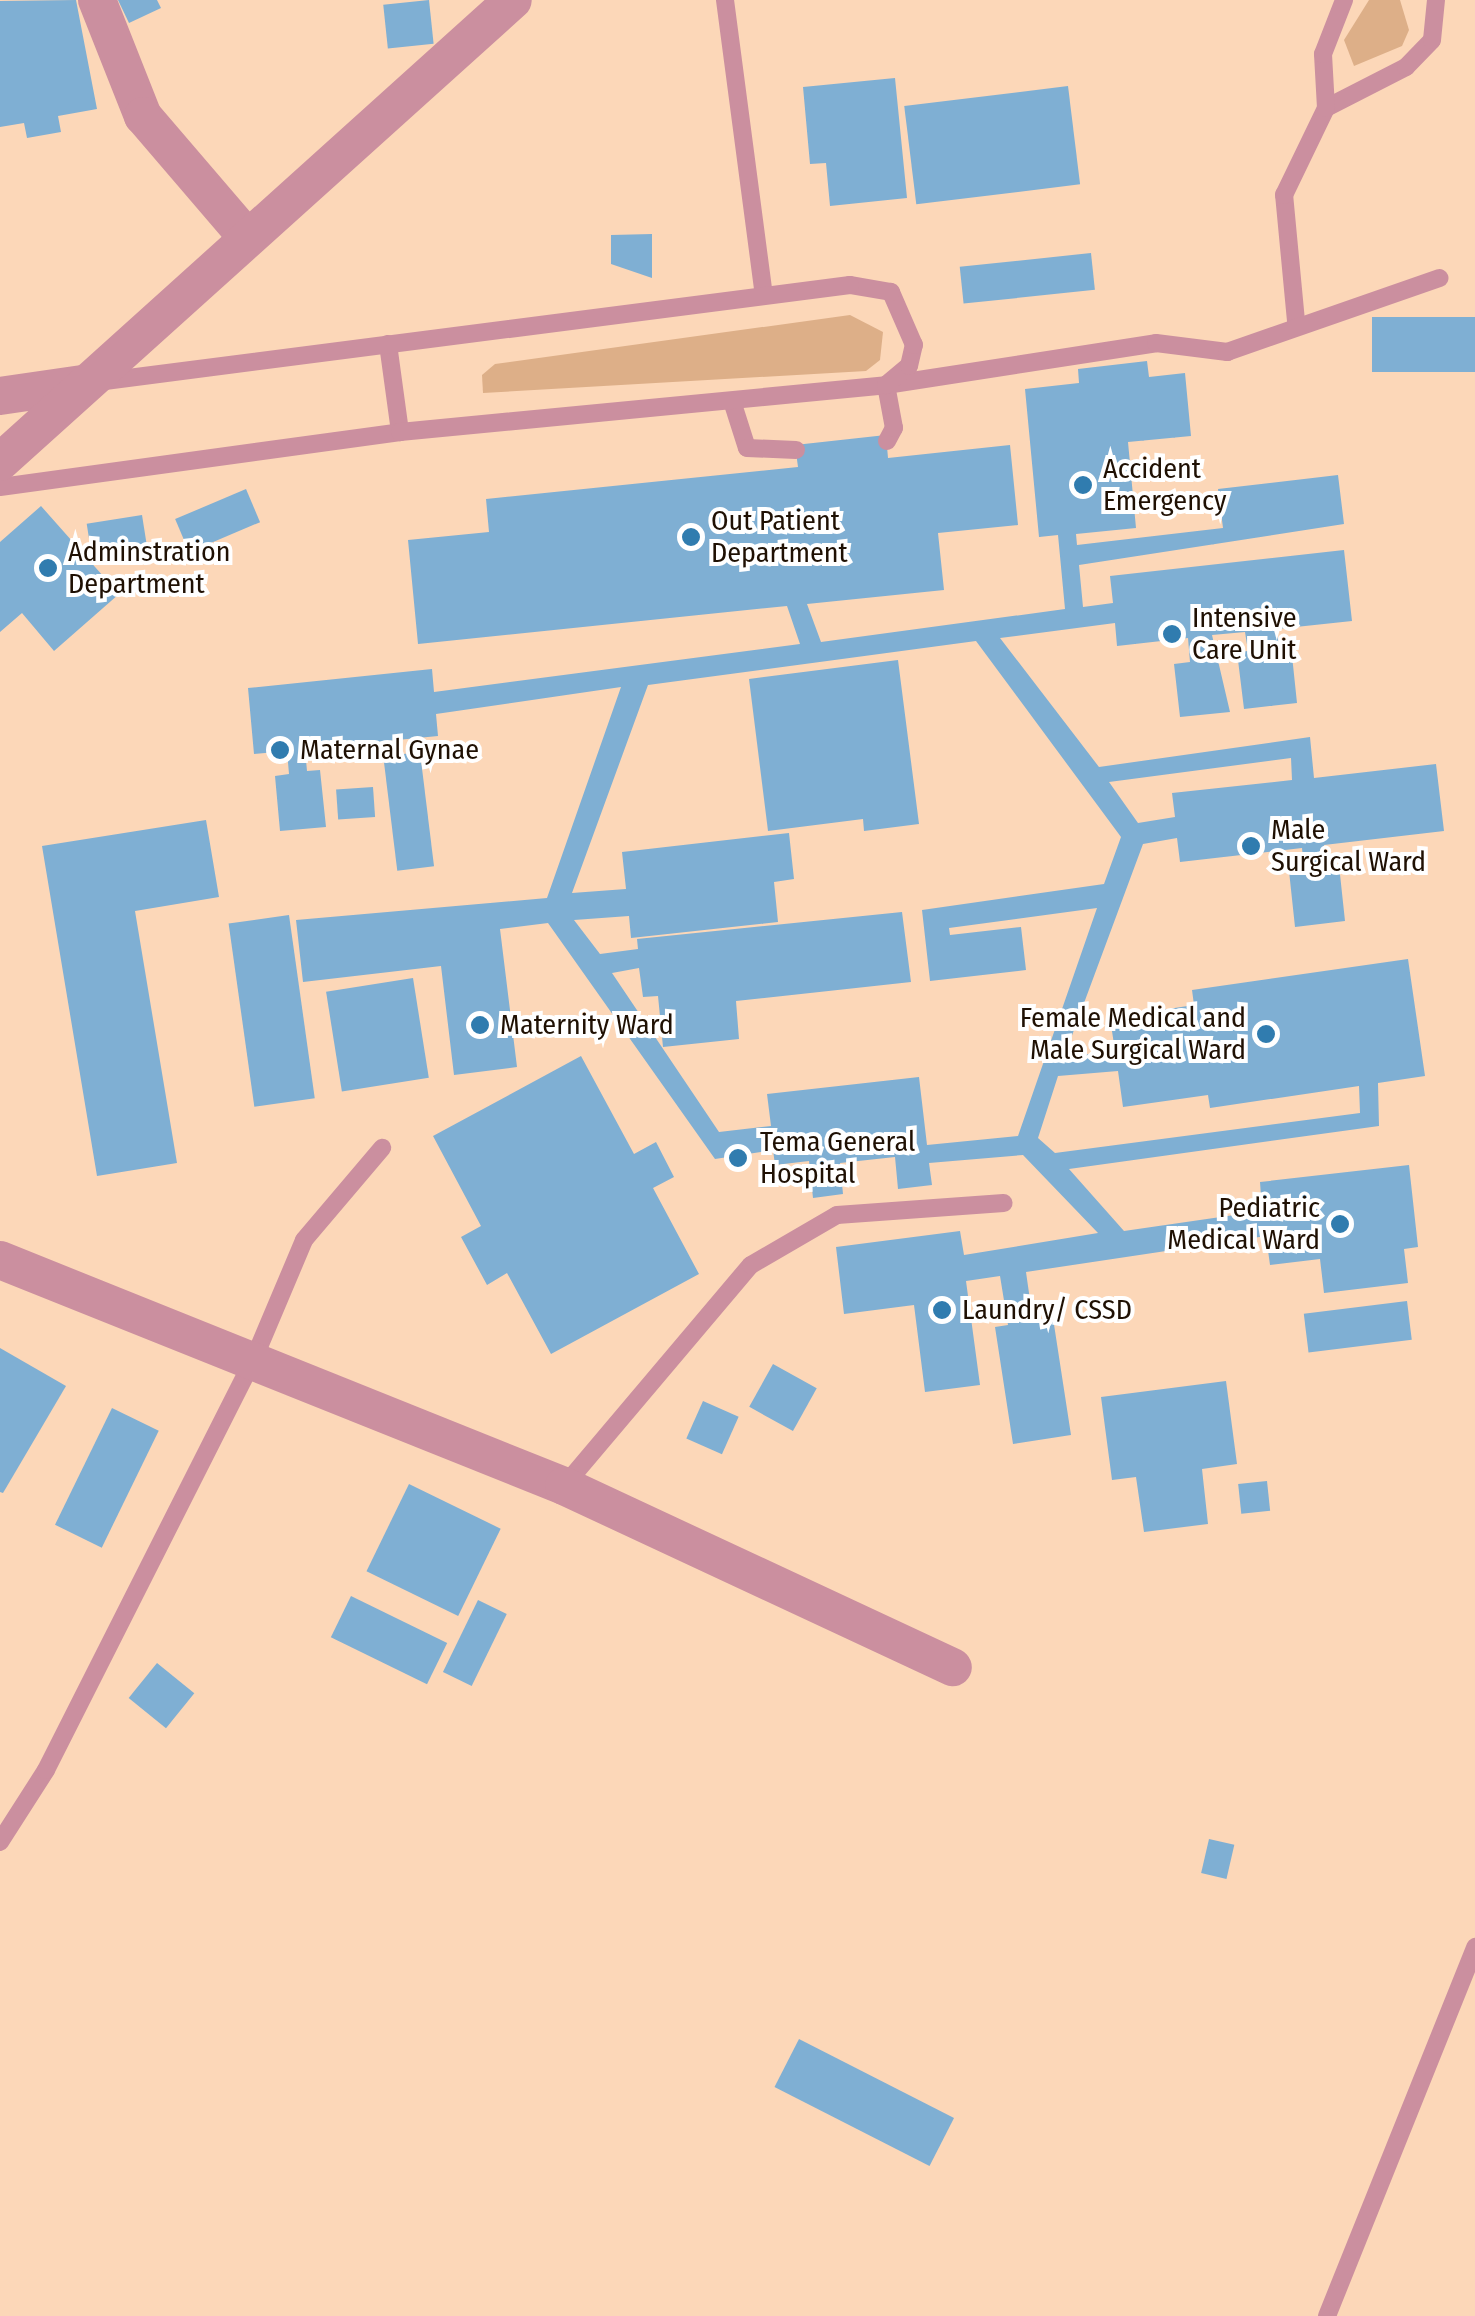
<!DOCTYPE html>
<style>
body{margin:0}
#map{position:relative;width:1475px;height:2316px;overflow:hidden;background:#fcd7b8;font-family:"Fira Sans Condensed",sans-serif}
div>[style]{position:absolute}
.green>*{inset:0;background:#ddaf88}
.building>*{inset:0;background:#7fafd3;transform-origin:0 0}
.service>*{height:18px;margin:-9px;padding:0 9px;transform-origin:9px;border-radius:9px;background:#cb8f9f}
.minor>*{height:38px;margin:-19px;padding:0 19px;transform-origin:19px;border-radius:19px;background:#cb8f9f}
.dots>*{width:28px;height:28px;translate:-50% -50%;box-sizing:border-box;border:5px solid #fff;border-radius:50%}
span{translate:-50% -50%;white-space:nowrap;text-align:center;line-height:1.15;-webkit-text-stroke:8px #fff;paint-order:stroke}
.poi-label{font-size:28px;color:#1f1003}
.left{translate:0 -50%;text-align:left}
.right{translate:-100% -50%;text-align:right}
</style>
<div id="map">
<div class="green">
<i style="clip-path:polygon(1369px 0,1400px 0,1409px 30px,1402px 46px,1354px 66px,1344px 40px)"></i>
<i style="clip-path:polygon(850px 315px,883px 332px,880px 360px,866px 371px,483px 393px,482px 375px,495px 364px)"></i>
</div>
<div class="building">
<i style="clip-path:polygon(76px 0,97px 109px,58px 116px,61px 132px,27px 138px,24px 123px,0 127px,0 1px)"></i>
<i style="clip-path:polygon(118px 0,157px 0,161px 8px,129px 23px)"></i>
<i style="left:429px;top:0;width:44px;height:46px;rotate:84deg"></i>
<i style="clip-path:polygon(895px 78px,907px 198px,830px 206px,826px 163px,810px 164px,803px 87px)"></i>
<i style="left:1068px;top:86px;width:99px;height:165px;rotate:83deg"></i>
<i style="clip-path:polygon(652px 234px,652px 278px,611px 264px,611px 235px)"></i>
<i style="left:1091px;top:253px;width:37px;height:132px;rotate:84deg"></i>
<i style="left:1475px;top:317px;width:55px;height:103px;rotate:90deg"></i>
<i style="clip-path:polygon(evenodd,1147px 361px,1149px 377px,1185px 373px,1191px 436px,1128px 442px,1136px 528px,1076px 534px,1077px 545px,1223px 528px,1218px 489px,1338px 475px,1344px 524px,1079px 565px,1083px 607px,1113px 603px,1110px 576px,1344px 550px,1352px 621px,1277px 629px,1279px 647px,1291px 646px,1297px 703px,1244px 709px,1237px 652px,1248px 651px,1245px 632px,1212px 635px,1230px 712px,1180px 717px,1174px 664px,1190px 662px,1188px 638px,1117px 646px,1115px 623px,1000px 638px,1099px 767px,1310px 737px,1314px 778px,1436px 764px,1444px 831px,1324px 845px,1326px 867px,1339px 865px,1345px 921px,1295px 927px,1289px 871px,1304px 869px,1302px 848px,1180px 862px,1177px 838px,1143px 844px,1064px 1057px,1115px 1051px,1110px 1018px,1194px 1005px,1192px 990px,1408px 959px,1425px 1076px,1378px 1083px,1379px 1126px,1069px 1169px,1124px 1231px,1262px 1211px,1260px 1182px,1409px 1165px,1418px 1247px,1404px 1249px,1408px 1283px,1324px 1293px,1320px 1259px,1270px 1265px,1266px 1236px,1026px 1272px,1033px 1321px,1053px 1318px,1071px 1435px,1013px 1444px,995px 1327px,1008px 1325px,1000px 1276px,966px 1281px,980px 1385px,925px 1392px,914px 1305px,844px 1314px,836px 1247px,960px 1231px,964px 1255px,1098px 1233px,1023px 1155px,929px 1163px,932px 1185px,898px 1189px,895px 1157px,840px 1163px,843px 1194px,813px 1198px,809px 1161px,775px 1165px,773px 1150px,715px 1159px,548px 923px,500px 929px,517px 1067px,454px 1075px,441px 966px,303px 982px,296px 920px,547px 898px,621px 687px,436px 714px,438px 736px,305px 749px,307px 771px,320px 770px,326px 827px,280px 831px,275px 776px,289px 774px,287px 751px,254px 754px,248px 688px,432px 669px,434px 692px,800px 644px,787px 606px,418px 644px,408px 540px,489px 532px,486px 499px,798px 467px,795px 445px,886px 435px,888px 458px,1010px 445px,1018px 525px,938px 533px,944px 590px,807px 604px,821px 642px,1065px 609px,1058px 535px,1039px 537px,1025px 389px,1079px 383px,1078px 369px,1147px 361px,976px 641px,1121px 837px,1104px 884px,922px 910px,930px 981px,1026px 970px,1021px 927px,950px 935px,949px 928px,1097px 908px,1018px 1136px,927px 1145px,919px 1077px,767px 1094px,771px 1126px,719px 1132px,612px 973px,639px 968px,643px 997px,658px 996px,663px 1047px,739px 1039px,736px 1001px,911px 982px,902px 912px,637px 939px,638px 949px,600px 954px,574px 920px,629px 916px,631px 938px,778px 922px,774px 882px,794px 879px,789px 833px,622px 852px,626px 889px,572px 893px,648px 685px,976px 641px,1147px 361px,1291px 758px,1292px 780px,1172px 793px,1175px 817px,1138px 823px,1109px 782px,1291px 758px,1147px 361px,1118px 1071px,1123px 1107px,1208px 1095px,1210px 1108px,1359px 1086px,1360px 1113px,1055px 1153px,1038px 1138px,1058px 1076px,1118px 1071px)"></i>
<i style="left:246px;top:489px;width:36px;height:77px;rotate:67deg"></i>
<i style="clip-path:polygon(41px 506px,119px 594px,54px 651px,22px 613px,0 632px,0 542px)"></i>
<i style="left:142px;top:515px;width:32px;height:56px;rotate:81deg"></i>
<i style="clip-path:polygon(898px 660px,919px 824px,864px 831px,863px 819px,768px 831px,749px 679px)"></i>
<i style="left:420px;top:752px;width:115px;height:37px;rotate:83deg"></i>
<i style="left:373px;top:787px;width:30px;height:37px;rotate:86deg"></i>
<i style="clip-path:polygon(206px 820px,219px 897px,135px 911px,177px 1163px,97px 1176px,42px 846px)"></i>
<i style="left:289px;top:915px;width:185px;height:61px;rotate:82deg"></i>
<i style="left:413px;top:978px;width:101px;height:88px;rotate:81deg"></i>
<i style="clip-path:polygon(581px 1056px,634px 1154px,656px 1142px,674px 1177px,653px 1188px,699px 1274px,551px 1354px,507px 1273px,487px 1285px,461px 1237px,481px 1226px,433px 1136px)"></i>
<i style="left:1407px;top:1301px;width:39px;height:104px;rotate:83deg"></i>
<i style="clip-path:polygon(0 1348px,66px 1386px,3px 1493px,0 1492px)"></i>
<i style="left:773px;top:1364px;width:50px;height:49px;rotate:29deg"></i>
<i style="clip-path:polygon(1226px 1381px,1237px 1464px,1202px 1469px,1208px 1524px,1144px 1532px,1136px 1477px,1112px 1480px,1101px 1397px)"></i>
<i style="left:703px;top:1401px;width:39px;height:41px;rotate:24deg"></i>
<i style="left:112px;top:1408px;width:52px;height:130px;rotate:26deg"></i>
<i style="left:1267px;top:1481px;width:30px;height:29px;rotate:84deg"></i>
<i style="left:409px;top:1484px;width:102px;height:97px;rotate:26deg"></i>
<i style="left:351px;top:1596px;width:107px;height:46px;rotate:26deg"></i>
<i style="left:478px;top:1600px;width:32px;height:80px;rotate:26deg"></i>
<i style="left:157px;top:1663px;width:48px;height:45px;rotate:39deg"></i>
<i style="left:1209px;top:1839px;width:26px;height:35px;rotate:13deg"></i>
<i style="left:799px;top:2039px;width:174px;height:54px;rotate:27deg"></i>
</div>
<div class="service">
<i style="left:725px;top:0;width:298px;rotate:82.5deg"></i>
<i style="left:1326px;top:108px;width:90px;rotate:-27.1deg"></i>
<i style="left:1406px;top:67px;width:37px;rotate:-46deg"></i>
<i style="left:1432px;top:40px;width:40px;rotate:-84.3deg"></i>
<i style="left:1296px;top:321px;width:127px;rotate:-95.4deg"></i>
<i style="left:1284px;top:195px;width:97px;rotate:-64.2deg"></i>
<i style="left:1326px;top:108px;width:54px;rotate:-93.2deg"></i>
<i style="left:1323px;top:54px;width:58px;rotate:-68.7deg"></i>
<i style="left:388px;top:344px;width:89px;rotate:82.2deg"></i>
<i style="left:732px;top:401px;width:49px;rotate:72.3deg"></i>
<i style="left:747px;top:448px;width:49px;rotate:2.3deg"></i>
<i style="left:887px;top:441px;width:15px;rotate:-62deg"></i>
<i style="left:894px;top:428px;width:44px;rotate:-100.5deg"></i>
<i style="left:886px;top:385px;width:273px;rotate:-8.8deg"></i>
<i style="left:1156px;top:343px;width:72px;rotate:7.2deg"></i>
<i style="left:1227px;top:352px;width:225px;rotate:-19.2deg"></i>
<i style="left:0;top:487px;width:404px;rotate:-7.8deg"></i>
<i style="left:400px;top:432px;width:488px;rotate:-5.5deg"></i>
<i style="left:886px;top:385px;width:30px;rotate:-40deg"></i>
<i style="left:909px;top:366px;width:22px;rotate:-77deg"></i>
<i style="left:914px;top:345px;width:58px;rotate:-113.5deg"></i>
<i style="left:891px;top:292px;width:42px;rotate:-170.3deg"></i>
<i style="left:850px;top:285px;width:759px;rotate:172.66deg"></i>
<i style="left:564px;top:1486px;width:289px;rotate:-49.8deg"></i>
<i style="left:751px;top:1265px;width:99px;rotate:-30.2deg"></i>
<i style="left:837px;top:1215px;width:167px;rotate:-4.1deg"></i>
<i style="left:0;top:1842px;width:85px;rotate:-57.4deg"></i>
<i style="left:46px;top:1770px;width:458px;rotate:-63.2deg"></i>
<i style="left:253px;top:1361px;width:131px;rotate:-67.1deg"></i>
<i style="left:304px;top:1240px;width:121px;rotate:-49.7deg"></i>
<i style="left:1327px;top:2316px;width:398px;rotate:-68.1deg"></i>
</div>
<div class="minor">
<i style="left:97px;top:0;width:125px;rotate:68.4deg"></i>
<i style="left:143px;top:116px;width:158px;rotate:49.4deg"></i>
<i style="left:0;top:396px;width:83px;rotate:-8.3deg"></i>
<i style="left:0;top:462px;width:690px;rotate:-42.01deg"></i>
<i style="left:0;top:1260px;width:608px;rotate:21.84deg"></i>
<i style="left:564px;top:1486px;width:429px;rotate:25deg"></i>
</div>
<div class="dots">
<i style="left:1083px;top:485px;background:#307caf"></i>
<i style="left:691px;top:537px;background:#307caf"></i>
<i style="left:48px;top:568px;background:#307caf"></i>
<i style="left:1172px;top:634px;background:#307caf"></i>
<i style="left:280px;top:750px;background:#307caf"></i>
<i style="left:1251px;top:846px;background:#307caf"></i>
<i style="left:480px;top:1025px;background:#307caf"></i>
<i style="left:1266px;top:1034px;background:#307caf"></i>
<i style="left:738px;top:1158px;background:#307caf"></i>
<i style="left:1340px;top:1224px;background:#307caf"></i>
<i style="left:942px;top:1310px;background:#307caf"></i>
</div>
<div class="poi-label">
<span class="left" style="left:1103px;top:485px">Accident<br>Emergency</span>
<span class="left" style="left:711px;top:537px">Out Patient<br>Department</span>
<span class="left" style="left:68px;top:568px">Adminstration<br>Department</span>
<span class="left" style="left:1192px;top:634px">Intensive<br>Care Unit</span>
<span class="left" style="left:300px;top:750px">Maternal Gynae</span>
<span class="left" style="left:1271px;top:846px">Male<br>Surgical Ward</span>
<span class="right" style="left:1246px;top:1034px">Female Medical and<br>Male Surgical Ward</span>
<span class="left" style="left:500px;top:1025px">Maternity Ward</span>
<span class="left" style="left:760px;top:1158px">Tema General<br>Hospital</span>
<span class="right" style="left:1320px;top:1224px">Pediatric<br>Medical Ward</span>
<span class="left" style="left:962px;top:1310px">Laundry/ CSSD</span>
</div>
</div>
